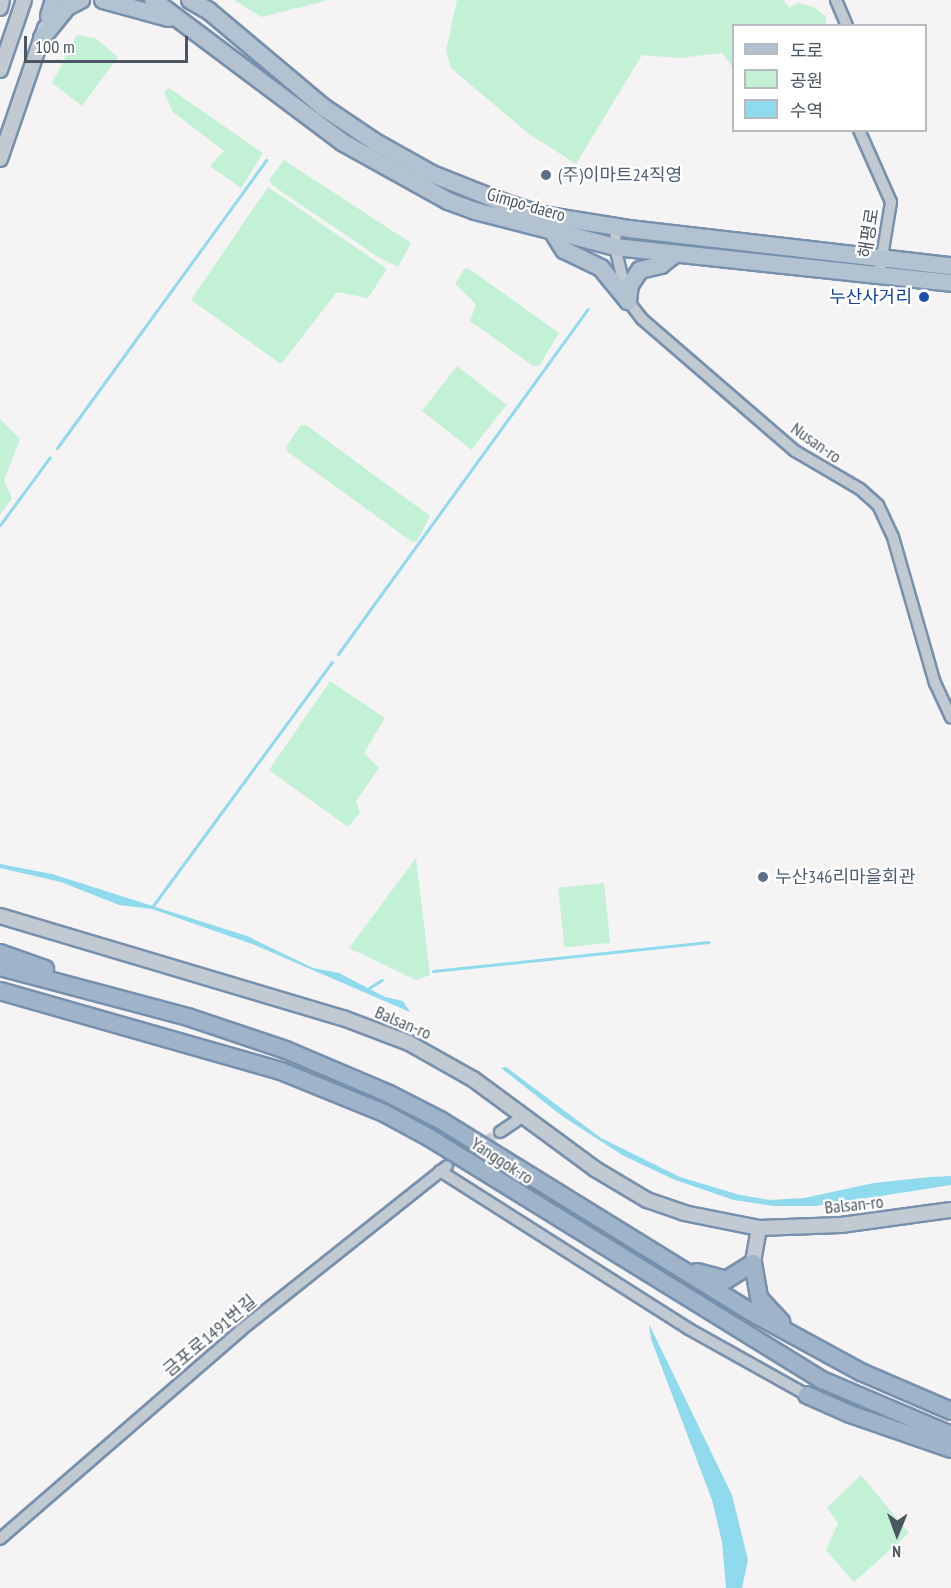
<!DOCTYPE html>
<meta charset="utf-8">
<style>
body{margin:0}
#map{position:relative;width:951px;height:1588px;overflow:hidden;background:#f5f3f3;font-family:"PT Sans Narrow","Noto Sans KR",sans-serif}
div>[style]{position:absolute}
.green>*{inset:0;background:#c3f1d5;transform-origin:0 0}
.water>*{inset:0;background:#90daee}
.stream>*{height:3px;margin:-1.5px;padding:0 1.5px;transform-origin:1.5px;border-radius:1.5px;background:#90daee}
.minor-tunnel>*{height:10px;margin-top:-5px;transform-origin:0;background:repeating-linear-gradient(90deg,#caccce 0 10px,transparent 0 15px)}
.roads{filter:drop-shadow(2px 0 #7690ad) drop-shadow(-2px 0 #7690ad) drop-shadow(0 2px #7690ad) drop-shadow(0 -2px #7690ad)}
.minor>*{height:10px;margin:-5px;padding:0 5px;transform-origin:5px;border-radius:5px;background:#c1cad2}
.tertiary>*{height:14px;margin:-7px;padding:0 7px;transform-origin:7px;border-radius:7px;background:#c1cad2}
.primary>*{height:16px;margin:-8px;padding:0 8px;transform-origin:8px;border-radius:8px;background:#b3c2d1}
.trunk>*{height:16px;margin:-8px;padding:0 8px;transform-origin:8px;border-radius:8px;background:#9fb4c9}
.dots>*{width:16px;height:16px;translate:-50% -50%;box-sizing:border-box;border:3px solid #fff;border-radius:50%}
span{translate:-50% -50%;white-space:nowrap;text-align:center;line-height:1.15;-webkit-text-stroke:4.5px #fff;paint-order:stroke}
.service-label{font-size:18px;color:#4e5e75}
.left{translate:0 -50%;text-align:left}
.street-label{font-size:18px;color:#4a5661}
.transit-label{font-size:18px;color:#164399}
.right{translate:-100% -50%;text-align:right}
.legend{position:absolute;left:732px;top:24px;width:195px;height:108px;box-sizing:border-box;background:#fff;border:2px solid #b7bbc0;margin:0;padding:8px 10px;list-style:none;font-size:18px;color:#4a5661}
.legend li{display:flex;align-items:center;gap:12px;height:30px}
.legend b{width:30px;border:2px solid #b7bbc0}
.north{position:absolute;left:867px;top:1504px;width:60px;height:60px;-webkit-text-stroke:4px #fff;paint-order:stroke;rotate:181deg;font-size:16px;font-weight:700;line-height:24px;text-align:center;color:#4a5661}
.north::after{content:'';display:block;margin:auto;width:21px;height:27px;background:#4a5661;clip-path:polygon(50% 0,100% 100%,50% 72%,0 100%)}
.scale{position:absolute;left:24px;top:36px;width:164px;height:27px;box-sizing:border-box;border:3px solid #4a5661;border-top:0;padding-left:8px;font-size:18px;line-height:21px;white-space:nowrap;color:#4a5661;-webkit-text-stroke:4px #fff;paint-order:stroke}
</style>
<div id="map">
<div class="green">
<i style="clip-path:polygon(234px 0,329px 0,261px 17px)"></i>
<i style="clip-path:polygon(457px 0,783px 0,789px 8px,798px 3px,814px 7px,826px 17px,826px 25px,734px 26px,733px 68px,722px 53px,679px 58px,642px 55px,576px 164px,529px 134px,451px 68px,446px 51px)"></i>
<i style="clip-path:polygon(77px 35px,95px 38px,118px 57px,82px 106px,52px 83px)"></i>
<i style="clip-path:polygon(169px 88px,263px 153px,241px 188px,210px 166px,224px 151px,173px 112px,164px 92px)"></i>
<i style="clip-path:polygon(284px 160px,411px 243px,398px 267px,378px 257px,272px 185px,269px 180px)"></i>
<i style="clip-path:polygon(268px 187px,387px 269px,368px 298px,337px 292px,281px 364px,191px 300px)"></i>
<i style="clip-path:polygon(468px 268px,559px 333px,539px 366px,533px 366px,470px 321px,476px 304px,455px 284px,464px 269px)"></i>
<i style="left:457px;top:366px;width:63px;height:57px;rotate:38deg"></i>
<i style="clip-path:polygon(0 419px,20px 439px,4px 480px,12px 498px,0 515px)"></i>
<i style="clip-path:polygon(301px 425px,306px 425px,430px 516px,417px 541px,412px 542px,288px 452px,286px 447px)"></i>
<i style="clip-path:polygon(330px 681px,385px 718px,364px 753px,379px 768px,356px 801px,360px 813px,348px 827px,269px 770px)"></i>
<i style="clip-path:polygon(416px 858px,430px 975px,416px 980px,349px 948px)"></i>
<i style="left:604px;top:883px;width:60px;height:46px;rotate:84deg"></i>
<i style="clip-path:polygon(861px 1475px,909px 1533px,854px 1582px,826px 1550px,838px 1523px,827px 1508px)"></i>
</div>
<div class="water">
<i style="clip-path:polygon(0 864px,52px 874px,247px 936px,313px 968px,339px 973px,385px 997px,403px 1001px,410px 1012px,252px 944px,152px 909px,119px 905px,61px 882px,0 868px)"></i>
<i style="clip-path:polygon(506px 1067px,601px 1138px,680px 1177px,740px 1195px,770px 1200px,804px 1198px,874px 1183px,930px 1177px,951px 1176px,951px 1185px,816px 1206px,773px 1206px,734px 1200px,675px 1180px,622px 1155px,562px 1116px,501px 1068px)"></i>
<i style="clip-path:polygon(649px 1324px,732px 1495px,748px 1560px,742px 1588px,726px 1588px,722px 1542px,712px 1500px,651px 1339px)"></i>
</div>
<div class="stream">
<i style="left:57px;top:448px;width:356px;rotate:-54deg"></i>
<i style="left:0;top:525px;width:84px;rotate:-53.7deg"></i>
<i style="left:338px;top:654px;width:426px;rotate:-54.1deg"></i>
<i style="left:152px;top:907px;width:304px;rotate:-53.7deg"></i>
<i style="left:433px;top:971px;width:277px;rotate:-6deg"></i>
<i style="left:369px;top:988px;width:15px;rotate:-32deg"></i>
</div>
<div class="minor-tunnel">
<i style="left:447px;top:1166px;width:63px;rotate:-32.7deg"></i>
</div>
<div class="roads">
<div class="minor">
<i style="left:836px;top:0;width:28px;rotate:67deg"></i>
<i style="left:859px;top:130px;width:79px;rotate:66deg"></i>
<i style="left:891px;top:202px;width:74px;rotate:99.3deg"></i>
<i style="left:616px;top:228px;width:19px;rotate:93deg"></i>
<i style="left:615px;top:247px;width:56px;rotate:76.5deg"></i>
<i style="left:628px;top:301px;width:23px;rotate:52deg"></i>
<i style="left:642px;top:319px;width:202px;rotate:40.8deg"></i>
<i style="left:795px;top:451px;width:75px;rotate:30.3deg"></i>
<i style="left:860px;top:489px;width:24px;rotate:42deg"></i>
<i style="left:878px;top:505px;width:35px;rotate:65deg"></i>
<i style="left:893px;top:537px;width:152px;rotate:74deg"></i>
<i style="left:935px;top:683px;width:38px;rotate:65deg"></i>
<i style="left:500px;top:1132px;width:30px;rotate:-34deg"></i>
<i style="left:440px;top:1171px;width:295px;rotate:32.4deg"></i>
<i style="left:689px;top:1329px;width:135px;rotate:29.2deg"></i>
<i style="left:0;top:1539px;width:319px;rotate:-40.9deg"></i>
<i style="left:241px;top:1330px;width:263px;rotate:-38.5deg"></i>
</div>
<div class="tertiary">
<i style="left:0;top:8px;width:8px;rotate:-76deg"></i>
<i style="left:0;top:70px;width:74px;rotate:-71.1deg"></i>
<i style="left:0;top:159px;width:139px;rotate:-71deg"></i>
<i style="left:0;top:916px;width:358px;rotate:16.6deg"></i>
<i style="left:343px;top:1018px;width:71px;rotate:20.7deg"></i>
<i style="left:409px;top:1043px;width:73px;rotate:29.4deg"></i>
<i style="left:473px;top:1079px;width:152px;rotate:36.4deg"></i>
<i style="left:595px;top:1169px;width:61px;rotate:30.8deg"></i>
<i style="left:647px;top:1200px;width:39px;rotate:19deg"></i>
<i style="left:684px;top:1213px;width:76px;rotate:11.3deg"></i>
<i style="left:759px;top:1228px;width:36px;rotate:100deg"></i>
<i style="left:759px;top:1228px;width:82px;rotate:-2.1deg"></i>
<i style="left:841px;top:1225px;width:111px;rotate:-7.8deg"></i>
</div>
<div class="primary">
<i style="left:103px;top:0;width:68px;rotate:15.3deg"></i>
<i style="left:153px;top:0;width:236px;rotate:36.9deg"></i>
<i style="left:342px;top:142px;width:121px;rotate:29.1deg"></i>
<i style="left:448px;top:201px;width:29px;rotate:20deg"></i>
<i style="left:475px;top:211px;width:145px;rotate:14.4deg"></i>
<i style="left:615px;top:247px;width:338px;rotate:6.1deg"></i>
<i style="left:190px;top:0;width:22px;rotate:30deg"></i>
<i style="left:209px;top:11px;width:149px;rotate:40.1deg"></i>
<i style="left:323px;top:107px;width:63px;rotate:33.9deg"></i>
<i style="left:375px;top:142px;width:65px;rotate:29.3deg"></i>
<i style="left:432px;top:174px;width:79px;rotate:21.7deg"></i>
<i style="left:505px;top:203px;width:39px;rotate:18deg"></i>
<i style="left:542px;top:215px;width:88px;rotate:9.1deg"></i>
<i style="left:629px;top:229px;width:324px;rotate:6.6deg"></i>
<i style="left:49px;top:16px;width:17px;rotate:-73deg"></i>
<i style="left:42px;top:38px;width:40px;rotate:-51deg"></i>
<i style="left:67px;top:7px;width:16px;rotate:-27deg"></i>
<i style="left:554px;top:234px;width:19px;rotate:58deg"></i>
<i style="left:564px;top:250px;width:41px;rotate:25.9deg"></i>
<i style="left:601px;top:268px;width:43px;rotate:50.7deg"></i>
<i style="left:628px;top:301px;width:16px;rotate:-83deg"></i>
<i style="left:630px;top:285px;width:18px;rotate:-56deg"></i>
<i style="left:640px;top:270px;width:22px;rotate:-13deg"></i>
<i style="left:661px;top:265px;width:18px;rotate:-38deg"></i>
</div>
<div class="trunk">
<i style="left:0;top:953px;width:48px;rotate:19.6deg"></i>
<i style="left:0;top:967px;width:195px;rotate:14.9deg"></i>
<i style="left:188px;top:1017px;width:103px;rotate:18.6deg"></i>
<i style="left:286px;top:1050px;width:112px;rotate:23.1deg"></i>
<i style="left:389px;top:1094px;width:57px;rotate:27deg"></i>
<i style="left:440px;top:1120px;width:363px;rotate:31.7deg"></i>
<i style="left:749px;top:1311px;width:128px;rotate:28.6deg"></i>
<i style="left:861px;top:1372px;width:98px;rotate:23.4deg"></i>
<i style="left:0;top:991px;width:292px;rotate:15.9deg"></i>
<i style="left:281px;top:1071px;width:111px;rotate:22.2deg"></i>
<i style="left:384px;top:1113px;width:52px;rotate:28.5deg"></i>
<i style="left:430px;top:1138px;width:461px;rotate:31.7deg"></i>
<i style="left:822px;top:1380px;width:140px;rotate:23.1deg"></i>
<i style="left:753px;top:1263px;width:36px;rotate:80deg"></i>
<i style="left:759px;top:1298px;width:33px;rotate:47deg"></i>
<i style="left:697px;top:1272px;width:30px;rotate:15deg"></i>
<i style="left:726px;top:1280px;width:32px;rotate:-32deg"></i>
<i style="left:807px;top:1395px;width:47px;rotate:23.8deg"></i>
<i style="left:850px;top:1414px;width:107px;rotate:19.1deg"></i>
</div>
</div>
<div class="dots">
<i style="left:546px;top:175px;background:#5c6f8a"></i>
<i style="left:924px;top:297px;background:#1a4fb4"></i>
<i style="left:763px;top:877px;background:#5c6f8a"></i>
</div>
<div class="service-label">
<span class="left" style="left:558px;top:175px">(주)이마트24직영</span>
<span class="left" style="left:775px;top:877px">누산346리마을회관</span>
</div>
<div class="street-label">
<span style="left:526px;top:205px;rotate:16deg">Gimpo-daero</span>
<span style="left:869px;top:233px;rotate:-81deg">해평로</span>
<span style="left:816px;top:443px;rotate:35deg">Nusan-ro</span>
<span style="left:403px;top:1023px;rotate:23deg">Balsan-ro</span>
<span style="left:502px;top:1161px;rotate:33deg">Yanggok-ro</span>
<span style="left:854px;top:1205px;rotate:-6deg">Balsan-ro</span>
<span style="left:210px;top:1336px;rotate:-40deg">금포로1491번길</span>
</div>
<div class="transit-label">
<span class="right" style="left:912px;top:297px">누산사거리</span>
</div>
<ul class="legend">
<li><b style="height:8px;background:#b3c2d1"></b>도로</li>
<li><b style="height:16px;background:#c3f1d5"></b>공원</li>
<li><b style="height:16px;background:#90daee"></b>수역</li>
</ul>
<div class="north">N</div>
<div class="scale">100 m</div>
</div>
